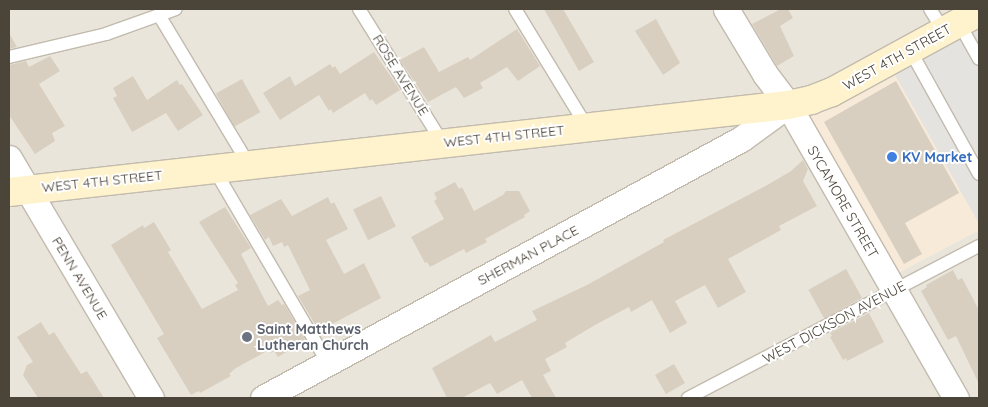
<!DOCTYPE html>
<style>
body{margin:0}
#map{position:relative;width:988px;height:407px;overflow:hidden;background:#f6f3ec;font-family:Quicksand,sans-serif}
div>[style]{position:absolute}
.residential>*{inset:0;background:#eae5da}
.commercial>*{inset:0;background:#f7ead8}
.parking>*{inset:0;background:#e5e3e0}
.building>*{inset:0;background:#d8cfc1;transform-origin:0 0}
.roads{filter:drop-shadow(1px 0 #c2bbae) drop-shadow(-1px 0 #c2bbae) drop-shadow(0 1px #c2bbae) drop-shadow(0 -1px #c2bbae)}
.lane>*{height:12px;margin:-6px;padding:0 6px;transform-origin:6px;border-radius:6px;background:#fff}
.street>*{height:25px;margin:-12.5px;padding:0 12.5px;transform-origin:12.5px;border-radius:12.5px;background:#fff}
.secondary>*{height:28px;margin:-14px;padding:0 14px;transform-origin:14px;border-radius:14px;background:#fff3cd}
.dots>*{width:14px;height:14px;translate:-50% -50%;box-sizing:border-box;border:2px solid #fff;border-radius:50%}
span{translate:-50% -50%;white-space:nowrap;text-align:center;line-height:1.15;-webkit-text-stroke:4px #fff;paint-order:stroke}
.street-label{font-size:14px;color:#4b4439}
.shop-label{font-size:14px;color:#366cbe;font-weight:700}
.left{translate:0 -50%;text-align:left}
.worship-label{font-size:14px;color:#5b616d;font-weight:700}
.frame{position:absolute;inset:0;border:10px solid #4b4439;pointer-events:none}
</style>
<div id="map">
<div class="residential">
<i style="clip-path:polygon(9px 9px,979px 9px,979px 25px,860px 94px,836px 105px,896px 274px,979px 230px,979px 398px,9px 398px)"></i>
</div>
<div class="commercial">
<i style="clip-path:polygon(979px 25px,979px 230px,896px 274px,809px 114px,860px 94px)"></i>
</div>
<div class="parking">
<i style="clip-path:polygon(979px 25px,979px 221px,978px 222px,894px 73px)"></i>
</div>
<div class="building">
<i style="clip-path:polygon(544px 9px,563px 9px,594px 62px,579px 71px)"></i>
<i style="clip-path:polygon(781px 9px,788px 9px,793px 18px,780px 26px,794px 56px,777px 66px,752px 24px)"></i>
<i style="clip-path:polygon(656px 19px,680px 63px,663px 75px,635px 31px)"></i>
<i style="clip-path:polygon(517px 29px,540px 66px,518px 81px,507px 67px,480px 83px,483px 88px,464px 98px,456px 87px,428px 102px,400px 60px,424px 47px,439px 72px,468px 57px,470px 60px)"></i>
<i style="clip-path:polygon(9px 33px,17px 47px,9px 49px)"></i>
<i style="clip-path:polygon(374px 52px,400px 90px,376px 105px,372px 99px,370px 101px,365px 93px,333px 113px,331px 109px,329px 111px,319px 95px,280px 120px,263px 93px,290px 76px,295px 86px,330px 64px,333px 68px,335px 66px,340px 74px)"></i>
<i style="clip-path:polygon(50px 56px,60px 71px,39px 84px,65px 126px,52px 133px,55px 141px,35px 154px,9px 115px,9px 65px,26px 61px,29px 67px)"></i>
<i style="clip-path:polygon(133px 76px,147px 100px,177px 80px,180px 85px,182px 84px,203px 115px,178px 131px,166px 113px,132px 132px,113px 98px,117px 96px,113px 88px)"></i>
<i style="left:242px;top:79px;width:38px;height:30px;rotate:61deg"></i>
<i style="clip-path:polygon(896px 81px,959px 193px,905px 223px,922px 254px,904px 264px,824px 122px)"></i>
<i style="clip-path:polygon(803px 160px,808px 169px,803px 181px,817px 206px,779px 226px,781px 230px,728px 259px,746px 292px,718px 308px,705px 285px,675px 301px,687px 323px,670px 333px,652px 300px,631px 312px,629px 307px,595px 325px,565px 343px,567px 347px,545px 359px,551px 371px,543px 375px,556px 398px,532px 398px,522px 380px,497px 394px,490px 383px,462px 398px,447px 398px,432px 368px,491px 335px,495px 342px,537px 320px,532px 311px,587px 285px,664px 242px,663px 240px,769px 184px,791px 171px)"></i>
<i style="clip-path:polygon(455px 182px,459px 189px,462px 187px,474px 211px,503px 195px,506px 191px,519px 191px,530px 211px,524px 215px,525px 217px,485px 239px,487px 242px,466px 253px,464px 249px,430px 267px,427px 262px,425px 263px,411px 237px,444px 219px,434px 201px,437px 199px,434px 193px)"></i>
<i style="left:381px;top:196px;width:34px;height:31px;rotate:64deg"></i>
<i style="clip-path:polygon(328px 197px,331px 204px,334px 202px,348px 229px,326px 240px,344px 274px,364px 263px,381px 298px,319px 331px,298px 296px,310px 290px,288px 245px,284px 247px,282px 242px,273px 246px,269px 237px,265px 240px,250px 215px,281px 199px,292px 216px)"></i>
<i style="clip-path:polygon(225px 207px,251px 248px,241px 254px,268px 306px,278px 300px,282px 305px,284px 304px,305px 339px,303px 342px,278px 357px,274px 351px,270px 353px,269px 350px,236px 368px,229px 374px,231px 376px,200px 393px,199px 391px,191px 395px,157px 338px,164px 334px,111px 245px,143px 225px,144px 228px,154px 222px,171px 250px,168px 252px,202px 309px,238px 290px,235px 285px,238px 283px,199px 222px)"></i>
<i style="left:846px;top:269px;width:33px;height:43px;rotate:61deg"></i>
<i style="clip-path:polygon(953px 270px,958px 280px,962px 278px,979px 310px,979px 384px,956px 336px,948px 340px,921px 291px,927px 287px,926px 285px)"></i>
<i style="clip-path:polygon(869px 313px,884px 342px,847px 361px,846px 358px,843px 360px,830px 337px,832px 336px,830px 333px)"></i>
<i style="clip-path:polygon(41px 322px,49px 335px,54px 332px,81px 374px,87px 371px,104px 398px,38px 398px,23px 375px,27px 365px,33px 362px,17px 337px)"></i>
<i style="left:674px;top:364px;width:22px;height:22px;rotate:60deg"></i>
</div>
<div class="roads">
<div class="lane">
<i style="left:359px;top:9px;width:157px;rotate:58deg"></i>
<i style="left:515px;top:9px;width:138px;rotate:58.6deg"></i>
<i style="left:930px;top:9px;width:26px;rotate:58deg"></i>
<i style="left:159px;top:15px;width:175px;rotate:59deg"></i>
<i style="left:959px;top:23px;width:41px;rotate:60.9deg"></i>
<i style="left:910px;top:50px;width:142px;rotate:60.9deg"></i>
<i style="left:9px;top:57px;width:100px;rotate:-13.3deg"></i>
<i style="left:106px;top:34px;width:74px;rotate:-19.7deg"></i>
<i style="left:214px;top:169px;width:225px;rotate:59.6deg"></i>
<i style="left:688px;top:398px;width:328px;rotate:-27.6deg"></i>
</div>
<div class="street">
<i style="left:726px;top:9px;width:76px;rotate:59deg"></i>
<i style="left:765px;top:74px;width:39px;rotate:53deg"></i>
<i style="left:788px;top:105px;width:338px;rotate:60.2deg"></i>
<i style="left:9px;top:158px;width:279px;rotate:59.4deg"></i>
<i style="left:263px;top:398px;width:544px;rotate:-28.45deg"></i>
<i style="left:741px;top:139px;width:58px;rotate:-35.9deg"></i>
</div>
<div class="secondary">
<i style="left:9px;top:192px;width:784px;rotate:-6.37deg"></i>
<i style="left:788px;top:105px;width:24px;rotate:-12deg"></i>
<i style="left:811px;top:100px;width:22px;rotate:-21deg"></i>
<i style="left:832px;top:92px;width:167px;rotate:-28.6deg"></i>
</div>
</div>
<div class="dots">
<i style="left:892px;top:157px;background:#3f7fe0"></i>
<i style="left:247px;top:337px;background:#6b7280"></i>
</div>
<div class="street-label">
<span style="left:897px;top:57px;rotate:-29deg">WEST 4TH STREET</span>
<span style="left:401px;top:75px;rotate:58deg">ROSE AVENUE</span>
<span style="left:504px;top:136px;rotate:-6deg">WEST 4TH STREET</span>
<span style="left:102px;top:181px;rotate:-6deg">WEST 4TH STREET</span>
<span style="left:843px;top:202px;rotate:60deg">SYCAMORE STREET</span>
<span style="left:528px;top:255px;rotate:-28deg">SHERMAN PLACE</span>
<span style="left:80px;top:278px;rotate:59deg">PENN AVENUE</span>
<span style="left:834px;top:322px;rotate:-28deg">WEST DICKSON AVENUE</span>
</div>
<div class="shop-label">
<span class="left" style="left:902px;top:157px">KV Market</span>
</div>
<div class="worship-label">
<span class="left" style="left:257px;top:337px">Saint Matthews<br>Lutheran Church</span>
</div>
<div class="frame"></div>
</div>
